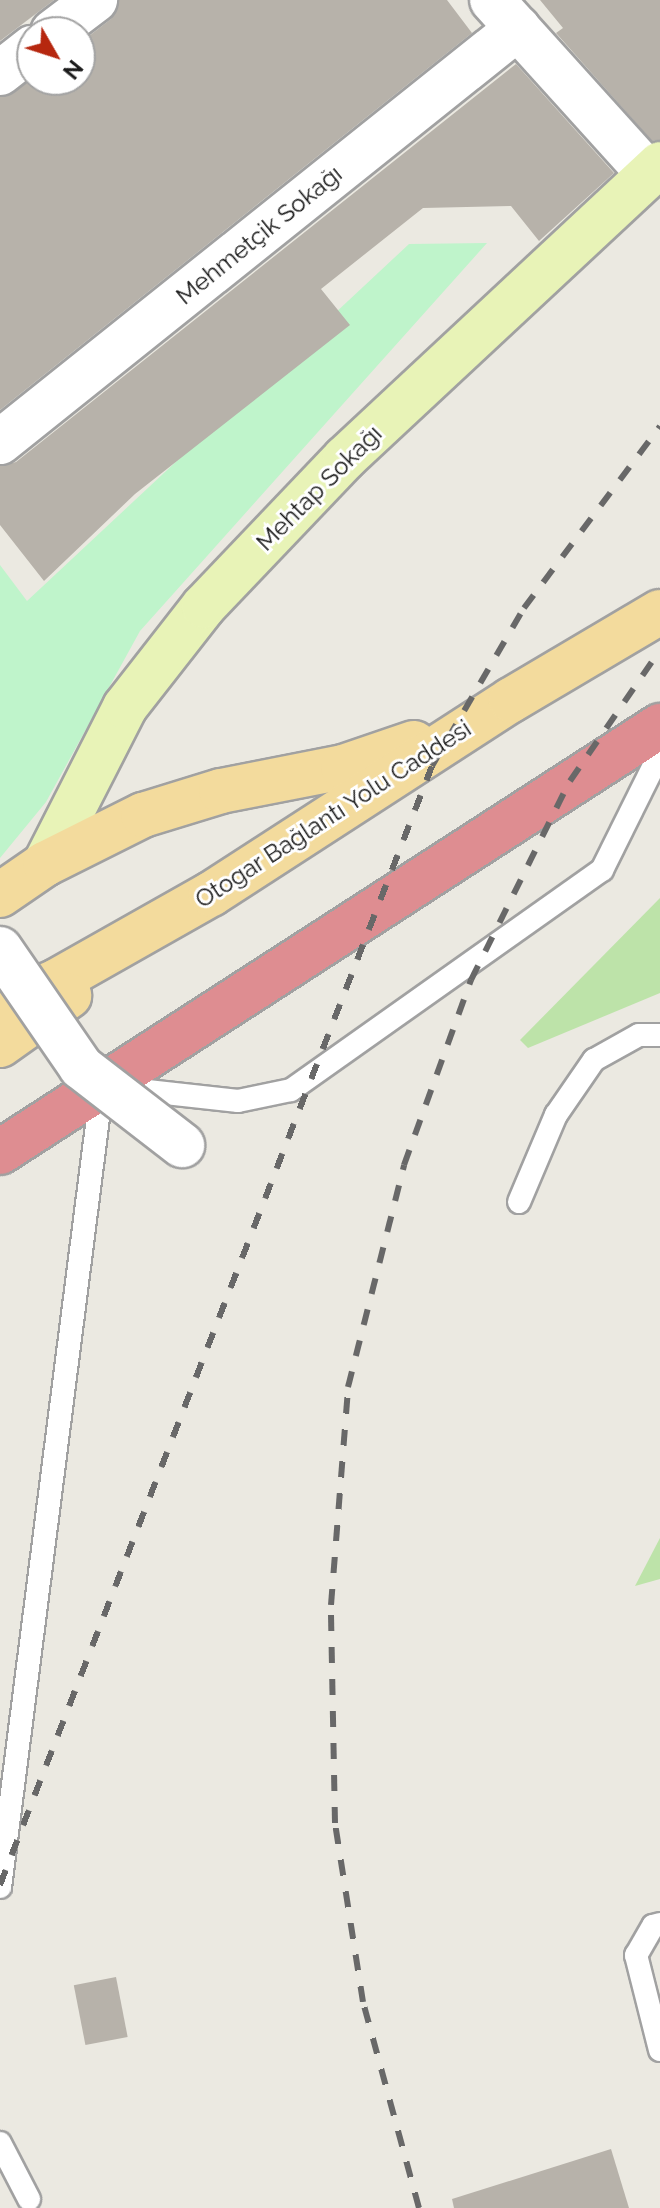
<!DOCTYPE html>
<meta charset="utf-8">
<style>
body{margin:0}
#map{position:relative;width:660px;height:2208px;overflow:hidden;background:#ebe9e1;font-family:Raleway,sans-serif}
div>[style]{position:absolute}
.grass>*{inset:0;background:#bde3a9}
.park>*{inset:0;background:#bff4cb}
.building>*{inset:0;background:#b7b2aa;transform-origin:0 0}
.roads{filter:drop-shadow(2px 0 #a1a1a1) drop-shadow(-2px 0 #a1a1a1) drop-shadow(0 2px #a1a1a1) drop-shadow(0 -2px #a1a1a1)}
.lane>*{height:22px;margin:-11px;padding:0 11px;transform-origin:11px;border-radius:11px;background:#fff}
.street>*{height:44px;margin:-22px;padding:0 22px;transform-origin:22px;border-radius:22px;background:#fff}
.secondary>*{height:44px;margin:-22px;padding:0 22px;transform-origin:22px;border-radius:22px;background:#e8f3b7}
.primary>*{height:44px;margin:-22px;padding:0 22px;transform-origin:22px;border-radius:22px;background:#f3db9d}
.highway>*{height:44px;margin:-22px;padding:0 22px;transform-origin:22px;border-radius:22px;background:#de8d91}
.rail>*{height:6px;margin-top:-3px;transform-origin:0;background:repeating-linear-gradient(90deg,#686868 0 16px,transparent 0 32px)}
.bridges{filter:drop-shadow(2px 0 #a1a1a1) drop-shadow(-2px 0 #a1a1a1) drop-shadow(0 2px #a1a1a1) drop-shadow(0 -2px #a1a1a1)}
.street-bridge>*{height:44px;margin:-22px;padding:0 22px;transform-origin:22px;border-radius:22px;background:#fff}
span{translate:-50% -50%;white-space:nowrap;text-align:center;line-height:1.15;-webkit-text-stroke:6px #fff;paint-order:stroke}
.street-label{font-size:24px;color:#1a1a1a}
.north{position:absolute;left:16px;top:16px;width:80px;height:80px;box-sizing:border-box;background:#fff;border:2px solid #a3a3a3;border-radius:50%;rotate:129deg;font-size:22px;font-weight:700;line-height:32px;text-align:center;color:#1a1a1a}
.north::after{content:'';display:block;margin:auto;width:28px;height:36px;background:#b6270f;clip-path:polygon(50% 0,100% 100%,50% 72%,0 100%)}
</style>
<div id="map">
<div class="grass">
<i style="clip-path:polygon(660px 898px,660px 993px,528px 1048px,520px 1040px)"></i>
<i style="clip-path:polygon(660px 1538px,660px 1579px,635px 1586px)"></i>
</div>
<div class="park">
<i style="clip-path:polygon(487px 243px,140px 631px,46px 802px,0 858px,0 565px,27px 601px,409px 244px)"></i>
</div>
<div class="building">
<i style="clip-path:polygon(0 0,54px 0,0 41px)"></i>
<i style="clip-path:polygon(119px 0,447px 0,472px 33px,0 410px,0 97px,32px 80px,80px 80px,80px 43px,111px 19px)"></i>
<i style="clip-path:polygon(540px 0,660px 0,660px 140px,652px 141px,556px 33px,563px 28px)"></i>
<i style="clip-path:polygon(516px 64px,614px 173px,539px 241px,511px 206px,423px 208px,321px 289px,350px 325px,135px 494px,44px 581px,0 525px,0 466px,16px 462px)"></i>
<i style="left:116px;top:1977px;width:61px;height:43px;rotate:79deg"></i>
<i style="clip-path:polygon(611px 2149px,629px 2208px,454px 2208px,452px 2199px)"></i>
</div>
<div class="roads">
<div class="lane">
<i style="left:519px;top:1202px;width:95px;rotate:-67deg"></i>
<i style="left:556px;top:1115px;width:67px;rotate:-55.4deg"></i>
<i style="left:594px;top:1060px;width:51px;rotate:-29.1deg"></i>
<i style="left:639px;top:1035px;width:21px"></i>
<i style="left:0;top:1887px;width:807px;rotate:-82.74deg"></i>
<i style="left:102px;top:1086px;width:137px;rotate:6.3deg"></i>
<i style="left:238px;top:1101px;width:54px;rotate:-11.7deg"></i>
<i style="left:291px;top:1090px;width:381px;rotate:-35.3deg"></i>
<i style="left:602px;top:870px;width:131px;rotate:-63.6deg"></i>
<i style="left:660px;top:1924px;width:7px;rotate:164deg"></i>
<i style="left:653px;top:1926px;width:34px;rotate:120deg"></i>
<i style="left:636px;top:1955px;width:98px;rotate:75.8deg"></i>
<i style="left:0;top:2143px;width:63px;rotate:62.6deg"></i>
</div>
<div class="street">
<i style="left:492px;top:0;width:234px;rotate:47.9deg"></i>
<i style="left:53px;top:32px;width:53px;rotate:-37.3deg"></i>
<i style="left:0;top:73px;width:41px;rotate:-38deg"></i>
<i style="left:0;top:442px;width:663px;rotate:-38.63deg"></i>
</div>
<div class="secondary">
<i style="left:45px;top:864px;width:176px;rotate:-63deg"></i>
<i style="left:125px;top:707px;width:128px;rotate:-52deg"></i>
<i style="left:204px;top:606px;width:204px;rotate:-46.4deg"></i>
<i style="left:345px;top:458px;width:431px;rotate:-43deg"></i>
</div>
<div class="primary">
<i style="left:0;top:895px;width:55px;rotate:-34.6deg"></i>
<i style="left:45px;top:864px;width:110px;rotate:-26.6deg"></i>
<i style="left:143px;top:815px;width:82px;rotate:-17.1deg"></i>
<i style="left:221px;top:791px;width:124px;rotate:-11.1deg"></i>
<i style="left:343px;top:767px;width:75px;rotate:-18.7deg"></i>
<i style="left:0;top:1005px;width:62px;rotate:-22.8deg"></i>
<i style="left:57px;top:981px;width:177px;rotate:-29.5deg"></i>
<i style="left:211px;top:894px;width:357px;rotate:-32.9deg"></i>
<i style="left:511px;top:700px;width:173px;rotate:-30.6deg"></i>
<i style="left:0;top:1045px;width:85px;rotate:-35.4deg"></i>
</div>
<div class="highway">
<i style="left:0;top:1152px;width:786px;rotate:-32.84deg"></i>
</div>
</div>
<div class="rail">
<i style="left:0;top:1885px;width:1199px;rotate:-68.89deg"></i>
<i style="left:432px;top:766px;width:183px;rotate:-59.8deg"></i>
<i style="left:524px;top:608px;width:227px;rotate:-53.2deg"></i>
<i style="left:419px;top:2208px;width:213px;rotate:-105.2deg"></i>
<i style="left:363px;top:2002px;width:181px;rotate:-98.9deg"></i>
<i style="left:335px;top:1823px;width:218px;rotate:-91.1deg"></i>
<i style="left:331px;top:1605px;width:219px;rotate:-85.5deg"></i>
<i style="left:348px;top:1387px;width:229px;rotate:-75.8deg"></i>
<i style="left:404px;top:1165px;width:197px;rotate:-70.1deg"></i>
<i style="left:471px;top:980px;width:222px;rotate:-63.6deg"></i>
<i style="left:570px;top:781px;width:159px;rotate:-55.5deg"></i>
</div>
<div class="bridges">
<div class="street-bridge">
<i style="left:0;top:949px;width:143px;rotate:55.5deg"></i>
<i style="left:81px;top:1067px;width:128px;rotate:37.7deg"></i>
</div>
</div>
<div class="street-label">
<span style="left:259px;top:235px;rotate:-39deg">Mehmetçik Sokağı</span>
<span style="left:319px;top:488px;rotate:-45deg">Mehtap Sokağı</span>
<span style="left:333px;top:814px;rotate:-33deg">Otogar Bağlantı Yolu Caddesi</span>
</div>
<div class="north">N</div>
</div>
